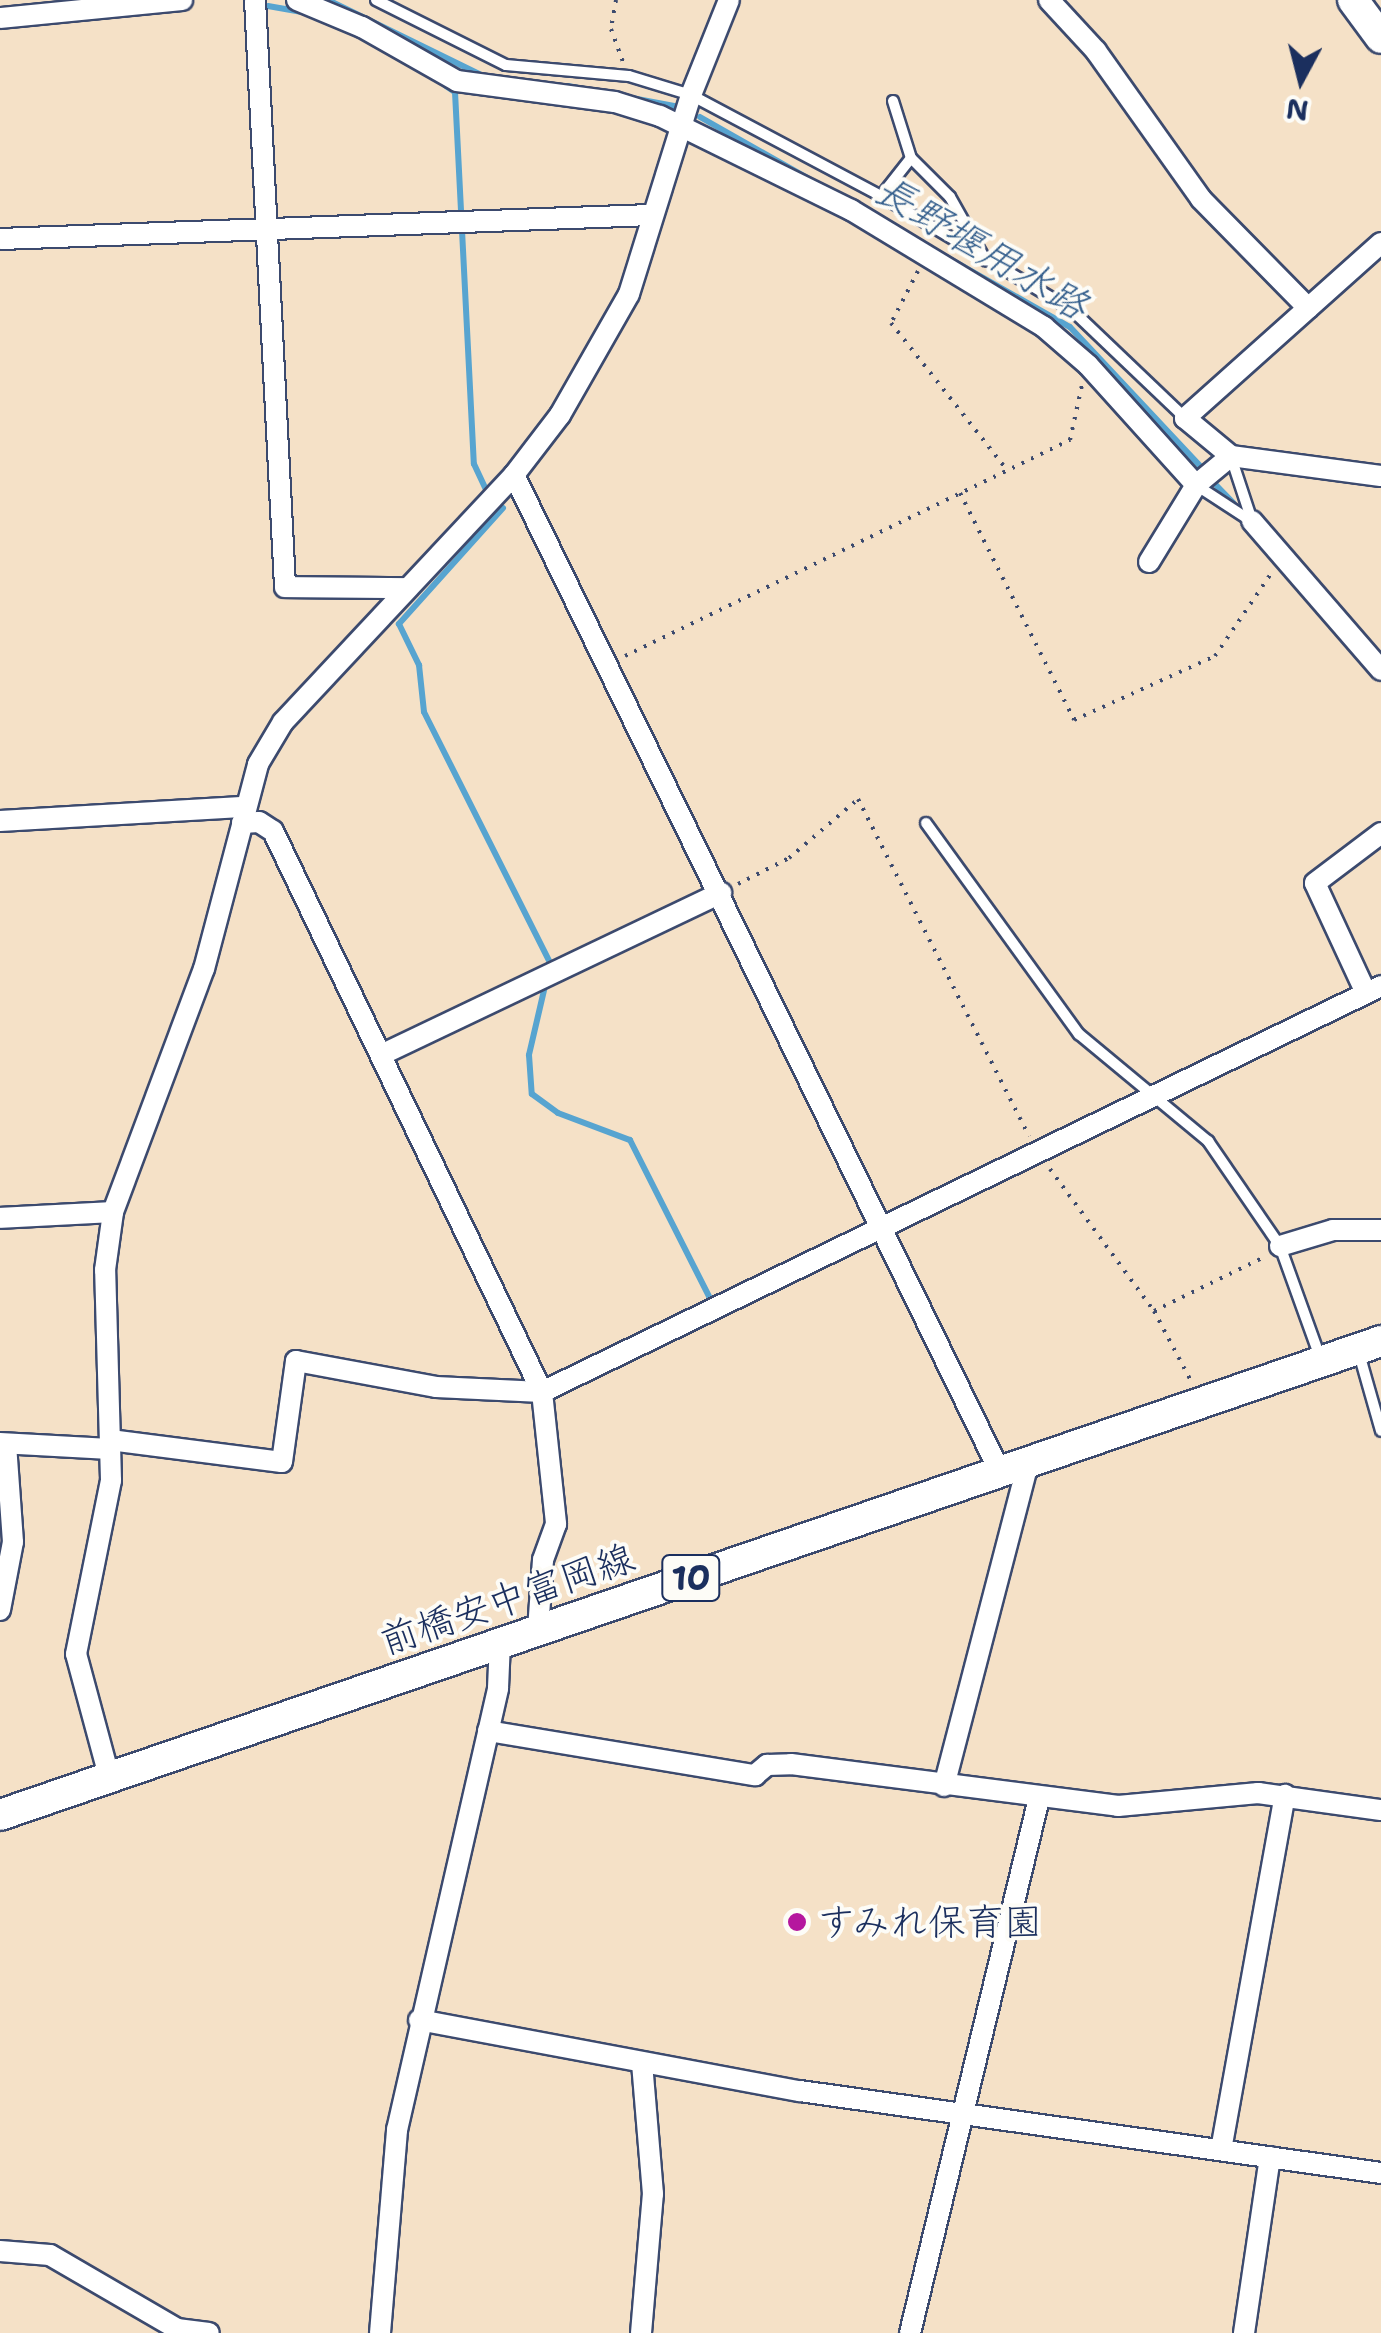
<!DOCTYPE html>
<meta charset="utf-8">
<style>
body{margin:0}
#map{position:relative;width:1381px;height:2333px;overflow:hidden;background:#f5e1c7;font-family:"Shantell Sans","Klee One",sans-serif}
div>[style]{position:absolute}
.stream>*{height:6px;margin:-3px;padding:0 3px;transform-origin:3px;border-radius:3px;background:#57a4d0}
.path>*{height:4px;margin-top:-2px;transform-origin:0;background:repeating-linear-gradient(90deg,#3c4a6e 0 2.5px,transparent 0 10.5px)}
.roads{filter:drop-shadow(2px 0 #3c4a6e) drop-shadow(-2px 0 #3c4a6e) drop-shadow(0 2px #3c4a6e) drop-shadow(0 -2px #3c4a6e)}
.lane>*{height:10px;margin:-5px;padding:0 5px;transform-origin:5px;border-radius:5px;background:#fff}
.street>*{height:20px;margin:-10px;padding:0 10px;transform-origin:10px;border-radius:10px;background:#fff}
.primary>*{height:30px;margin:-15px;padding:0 15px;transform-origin:15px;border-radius:15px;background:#fff}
.dots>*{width:28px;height:28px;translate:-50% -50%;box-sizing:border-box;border:5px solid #fdfcf7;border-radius:50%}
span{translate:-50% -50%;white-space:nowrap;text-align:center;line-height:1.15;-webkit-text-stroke:8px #fdfcf7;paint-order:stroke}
.shield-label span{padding:2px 8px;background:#fdfcf7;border:2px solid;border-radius:8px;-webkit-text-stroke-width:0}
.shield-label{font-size:35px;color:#1b2f5e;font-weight:700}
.street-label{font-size:38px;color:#1b2f5e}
.poi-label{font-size:38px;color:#1b2f5e}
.left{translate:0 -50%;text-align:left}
.water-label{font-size:40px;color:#335e8c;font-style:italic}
.north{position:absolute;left:1251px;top:30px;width:100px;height:100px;-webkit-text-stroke:8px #fdfcf7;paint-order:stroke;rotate:187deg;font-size:28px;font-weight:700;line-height:40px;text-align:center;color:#1b2f5e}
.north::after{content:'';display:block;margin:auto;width:35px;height:45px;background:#1b2f5e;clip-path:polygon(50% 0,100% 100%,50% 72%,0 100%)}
</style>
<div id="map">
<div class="stream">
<i style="left:328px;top:0;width:170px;rotate:26.1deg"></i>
<i style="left:268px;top:6px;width:36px;rotate:10deg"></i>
<i style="left:446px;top:86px;width:11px;rotate:34deg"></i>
<i style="left:455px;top:92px;width:372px;rotate:87.1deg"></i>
<i style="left:474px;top:464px;width:31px;rotate:65deg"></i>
<i style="left:568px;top:86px;width:108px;rotate:10.7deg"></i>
<i style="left:700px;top:117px;width:425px;rotate:29.6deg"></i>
<i style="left:1070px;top:327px;width:193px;rotate:46.9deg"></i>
<i style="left:1214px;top:483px;width:28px;rotate:46deg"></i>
<i style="left:503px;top:508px;width:156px;rotate:131.9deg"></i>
<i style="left:399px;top:624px;width:46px;rotate:64deg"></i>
<i style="left:419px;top:665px;width:47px;rotate:83.9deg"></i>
<i style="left:424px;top:712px;width:281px;rotate:63.3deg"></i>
<i style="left:545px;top:986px;width:71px;rotate:103.1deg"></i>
<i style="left:529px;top:1055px;width:39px;rotate:86deg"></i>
<i style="left:532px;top:1094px;width:32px;rotate:36deg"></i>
<i style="left:558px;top:1113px;width:77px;rotate:20.6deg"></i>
<i style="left:630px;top:1140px;width:182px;rotate:63.2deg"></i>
</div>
<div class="path">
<i style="left:616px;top:0;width:29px;rotate:100deg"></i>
<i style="left:611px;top:29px;width:35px;rotate:70deg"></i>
<i style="left:918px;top:271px;width:59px;rotate:117.4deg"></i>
<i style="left:891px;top:323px;width:187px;rotate:51.7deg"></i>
<i style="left:960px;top:493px;width:254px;rotate:63.3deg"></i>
<i style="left:1074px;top:720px;width:155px;rotate:-24.4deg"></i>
<i style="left:1215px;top:656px;width:102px;rotate:-55.8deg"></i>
<i style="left:625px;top:656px;width:495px;rotate:-25.9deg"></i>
<i style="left:1070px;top:440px;width:56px;rotate:-77.7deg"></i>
<i style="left:738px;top:884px;width:57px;rotate:-27deg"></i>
<i style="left:789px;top:858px;width:91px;rotate:-40.5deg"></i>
<i style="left:858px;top:799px;width:378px;rotate:63.1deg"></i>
<i style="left:1050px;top:1169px;width:176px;rotate:53.8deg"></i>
<i style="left:1154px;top:1311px;width:79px;rotate:62.1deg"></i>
<i style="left:1154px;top:1311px;width:120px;rotate:-26.1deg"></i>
</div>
<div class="roads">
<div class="lane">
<i style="left:376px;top:0;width:145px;rotate:26.6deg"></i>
<i style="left:506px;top:65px;width:123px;rotate:5.1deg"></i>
<i style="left:629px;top:76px;width:65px;rotate:17deg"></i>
<i style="left:691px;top:95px;width:215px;rotate:28deg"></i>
<i style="left:881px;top:196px;width:222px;rotate:30.8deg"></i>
<i style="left:1072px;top:310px;width:156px;rotate:43.7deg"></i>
<i style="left:893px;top:101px;width:60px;rotate:72.5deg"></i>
<i style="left:911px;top:158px;width:55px;rotate:45deg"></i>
<i style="left:950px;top:197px;width:73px;rotate:60.6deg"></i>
<i style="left:881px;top:196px;width:48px;rotate:-51.7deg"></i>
<i style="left:1231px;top:457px;width:67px;rotate:71.8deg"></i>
<i style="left:1196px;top:485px;width:66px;rotate:33.2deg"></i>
<i style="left:926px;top:823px;width:261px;rotate:54.1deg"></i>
<i style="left:1079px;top:1034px;width:168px;rotate:39.7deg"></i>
<i style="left:1208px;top:1141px;width:127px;rotate:55.6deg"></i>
<i style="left:1280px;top:1246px;width:118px;rotate:70.2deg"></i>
<i style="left:1358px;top:1350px;width:84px;rotate:74.1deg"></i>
</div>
<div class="street">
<i style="left:255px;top:0;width:588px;rotate:87.07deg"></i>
<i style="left:285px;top:587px;width:122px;rotate:0.5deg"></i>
<i style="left:297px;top:0;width:70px;rotate:22.6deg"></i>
<i style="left:362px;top:27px;width:109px;rotate:29.6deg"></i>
<i style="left:457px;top:81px;width:159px;rotate:7.6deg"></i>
<i style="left:615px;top:102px;width:47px;rotate:17.3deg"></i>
<i style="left:660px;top:116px;width:213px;rotate:26.2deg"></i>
<i style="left:851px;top:210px;width:226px;rotate:31.2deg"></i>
<i style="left:1044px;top:327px;width:58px;rotate:40.8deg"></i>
<i style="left:1088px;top:365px;width:161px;rotate:48deg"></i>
<i style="left:1049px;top:0;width:69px;rotate:47.3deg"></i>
<i style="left:1096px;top:51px;width:181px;rotate:54.6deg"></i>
<i style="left:1201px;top:199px;width:153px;rotate:45.5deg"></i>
<i style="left:0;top:18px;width:183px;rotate:-5.6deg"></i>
<i style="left:0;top:239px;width:651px;rotate:-2.11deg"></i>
<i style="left:1381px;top:243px;width:263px;rotate:138.2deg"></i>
<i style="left:1185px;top:418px;width:60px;rotate:39.6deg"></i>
<i style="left:1231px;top:456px;width:151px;rotate:7.6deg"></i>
<i style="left:514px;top:475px;width:1109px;rotate:64.01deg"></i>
<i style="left:1252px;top:521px;width:197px;rotate:49.1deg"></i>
<i style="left:1149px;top:562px;width:90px;rotate:-58.6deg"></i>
<i style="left:1196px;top:485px;width:45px;rotate:-39.6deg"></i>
<i style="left:0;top:821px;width:246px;rotate:-3.3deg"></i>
<i style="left:242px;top:823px;width:17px;rotate:-3deg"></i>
<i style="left:259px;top:822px;width:17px;rotate:33deg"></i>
<i style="left:273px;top:831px;width:622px;rotate:64.38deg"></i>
<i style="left:542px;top:1392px;width:133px;rotate:83.9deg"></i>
<i style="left:556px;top:1524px;width:38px;rotate:110deg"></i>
<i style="left:543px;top:1560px;width:70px;rotate:94.1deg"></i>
<i style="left:1366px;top:993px;width:121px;rotate:-114.9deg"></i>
<i style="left:1315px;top:883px;width:83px;rotate:-37.1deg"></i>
<i style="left:381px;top:1055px;width:377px;rotate:-25.5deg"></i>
<i style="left:0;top:1218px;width:113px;rotate:-3deg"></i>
<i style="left:1280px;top:1246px;width:55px;rotate:-16.8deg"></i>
<i style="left:1333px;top:1230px;width:48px"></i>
<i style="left:110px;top:1440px;width:173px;rotate:7.3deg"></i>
<i style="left:282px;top:1462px;width:102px;rotate:-82.1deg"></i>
<i style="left:296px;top:1361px;width:142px;rotate:10.5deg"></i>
<i style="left:436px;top:1387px;width:106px;rotate:2.7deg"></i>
<i style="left:542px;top:1392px;width:932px;rotate:-25.82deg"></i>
<i style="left:0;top:1443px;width:110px;rotate:3.1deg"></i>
<i style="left:0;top:1610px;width:69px;rotate:-79.2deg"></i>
<i style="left:13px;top:1542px;width:98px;rotate:-94.1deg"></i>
<i style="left:488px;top:1731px;width:271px;rotate:9.4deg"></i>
<i style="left:755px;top:1775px;width:16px;rotate:-40deg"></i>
<i style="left:767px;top:1765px;width:24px;rotate:-2deg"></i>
<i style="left:791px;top:1764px;width:330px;rotate:7.3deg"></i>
<i style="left:1118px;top:1806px;width:141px;rotate:-5.3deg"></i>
<i style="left:1258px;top:1793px;width:124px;rotate:7.9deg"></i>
<i style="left:109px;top:1776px;width:126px;rotate:-105.1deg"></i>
<i style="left:76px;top:1654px;width:177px;rotate:-78.6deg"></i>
<i style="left:111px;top:1480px;width:210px;rotate:-91.6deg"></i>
<i style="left:105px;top:1270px;width:59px;rotate:-82.1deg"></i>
<i style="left:113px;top:1212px;width:259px;rotate:-69.5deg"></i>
<i style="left:204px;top:969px;width:212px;rotate:-75.2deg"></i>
<i style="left:258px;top:764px;width:49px;rotate:-59.2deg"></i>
<i style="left:283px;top:722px;width:338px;rotate:-46.9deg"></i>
<i style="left:514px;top:475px;width:76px;rotate:-52.5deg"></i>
<i style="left:560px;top:415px;width:139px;rotate:-60.3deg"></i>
<i style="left:629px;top:294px;width:208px;rotate:-72.7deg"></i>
<i style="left:691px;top:95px;width:102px;rotate:-68.2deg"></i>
<i style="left:944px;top:1786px;width:334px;rotate:-75.4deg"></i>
<i style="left:419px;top:2020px;width:388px;rotate:10.6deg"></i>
<i style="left:800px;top:2091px;width:587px;rotate:8.03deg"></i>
<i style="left:1221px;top:2150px;width:361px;rotate:-79.8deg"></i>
<i style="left:0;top:2251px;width:50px;rotate:4.6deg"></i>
<i style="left:50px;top:2255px;width:147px;rotate:30.2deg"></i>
<i style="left:177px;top:2329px;width:32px;rotate:7deg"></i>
<i style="left:380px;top:2333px;width:204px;rotate:-85.2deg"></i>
<i style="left:397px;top:2130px;width:453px;rotate:-77.1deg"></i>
<i style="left:498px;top:1688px;width:45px;rotate:-87.5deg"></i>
<i style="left:641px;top:2333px;width:140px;rotate:-85.1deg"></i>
<i style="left:653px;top:2194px;width:131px;rotate:-94.8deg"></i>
<i style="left:910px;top:2333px;width:550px;rotate:-76.44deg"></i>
<i style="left:1244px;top:2333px;width:178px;rotate:-81.6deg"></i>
</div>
<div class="primary">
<i style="left:1353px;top:0;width:47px;rotate:53.6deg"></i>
<i style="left:0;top:1815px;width:1460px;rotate:-18.94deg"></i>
</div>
</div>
<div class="dots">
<i style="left:797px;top:1922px;background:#b5179e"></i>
</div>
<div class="shield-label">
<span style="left:691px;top:1578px">10</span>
</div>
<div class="street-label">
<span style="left:507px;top:1599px;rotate:-19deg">前橋安中富岡線</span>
</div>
<div class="poi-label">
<span class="left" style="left:817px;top:1922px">すみれ保育園</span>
</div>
<div class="water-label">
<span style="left:982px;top:247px;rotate:31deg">長野堰用水路</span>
</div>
<div class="north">N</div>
</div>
